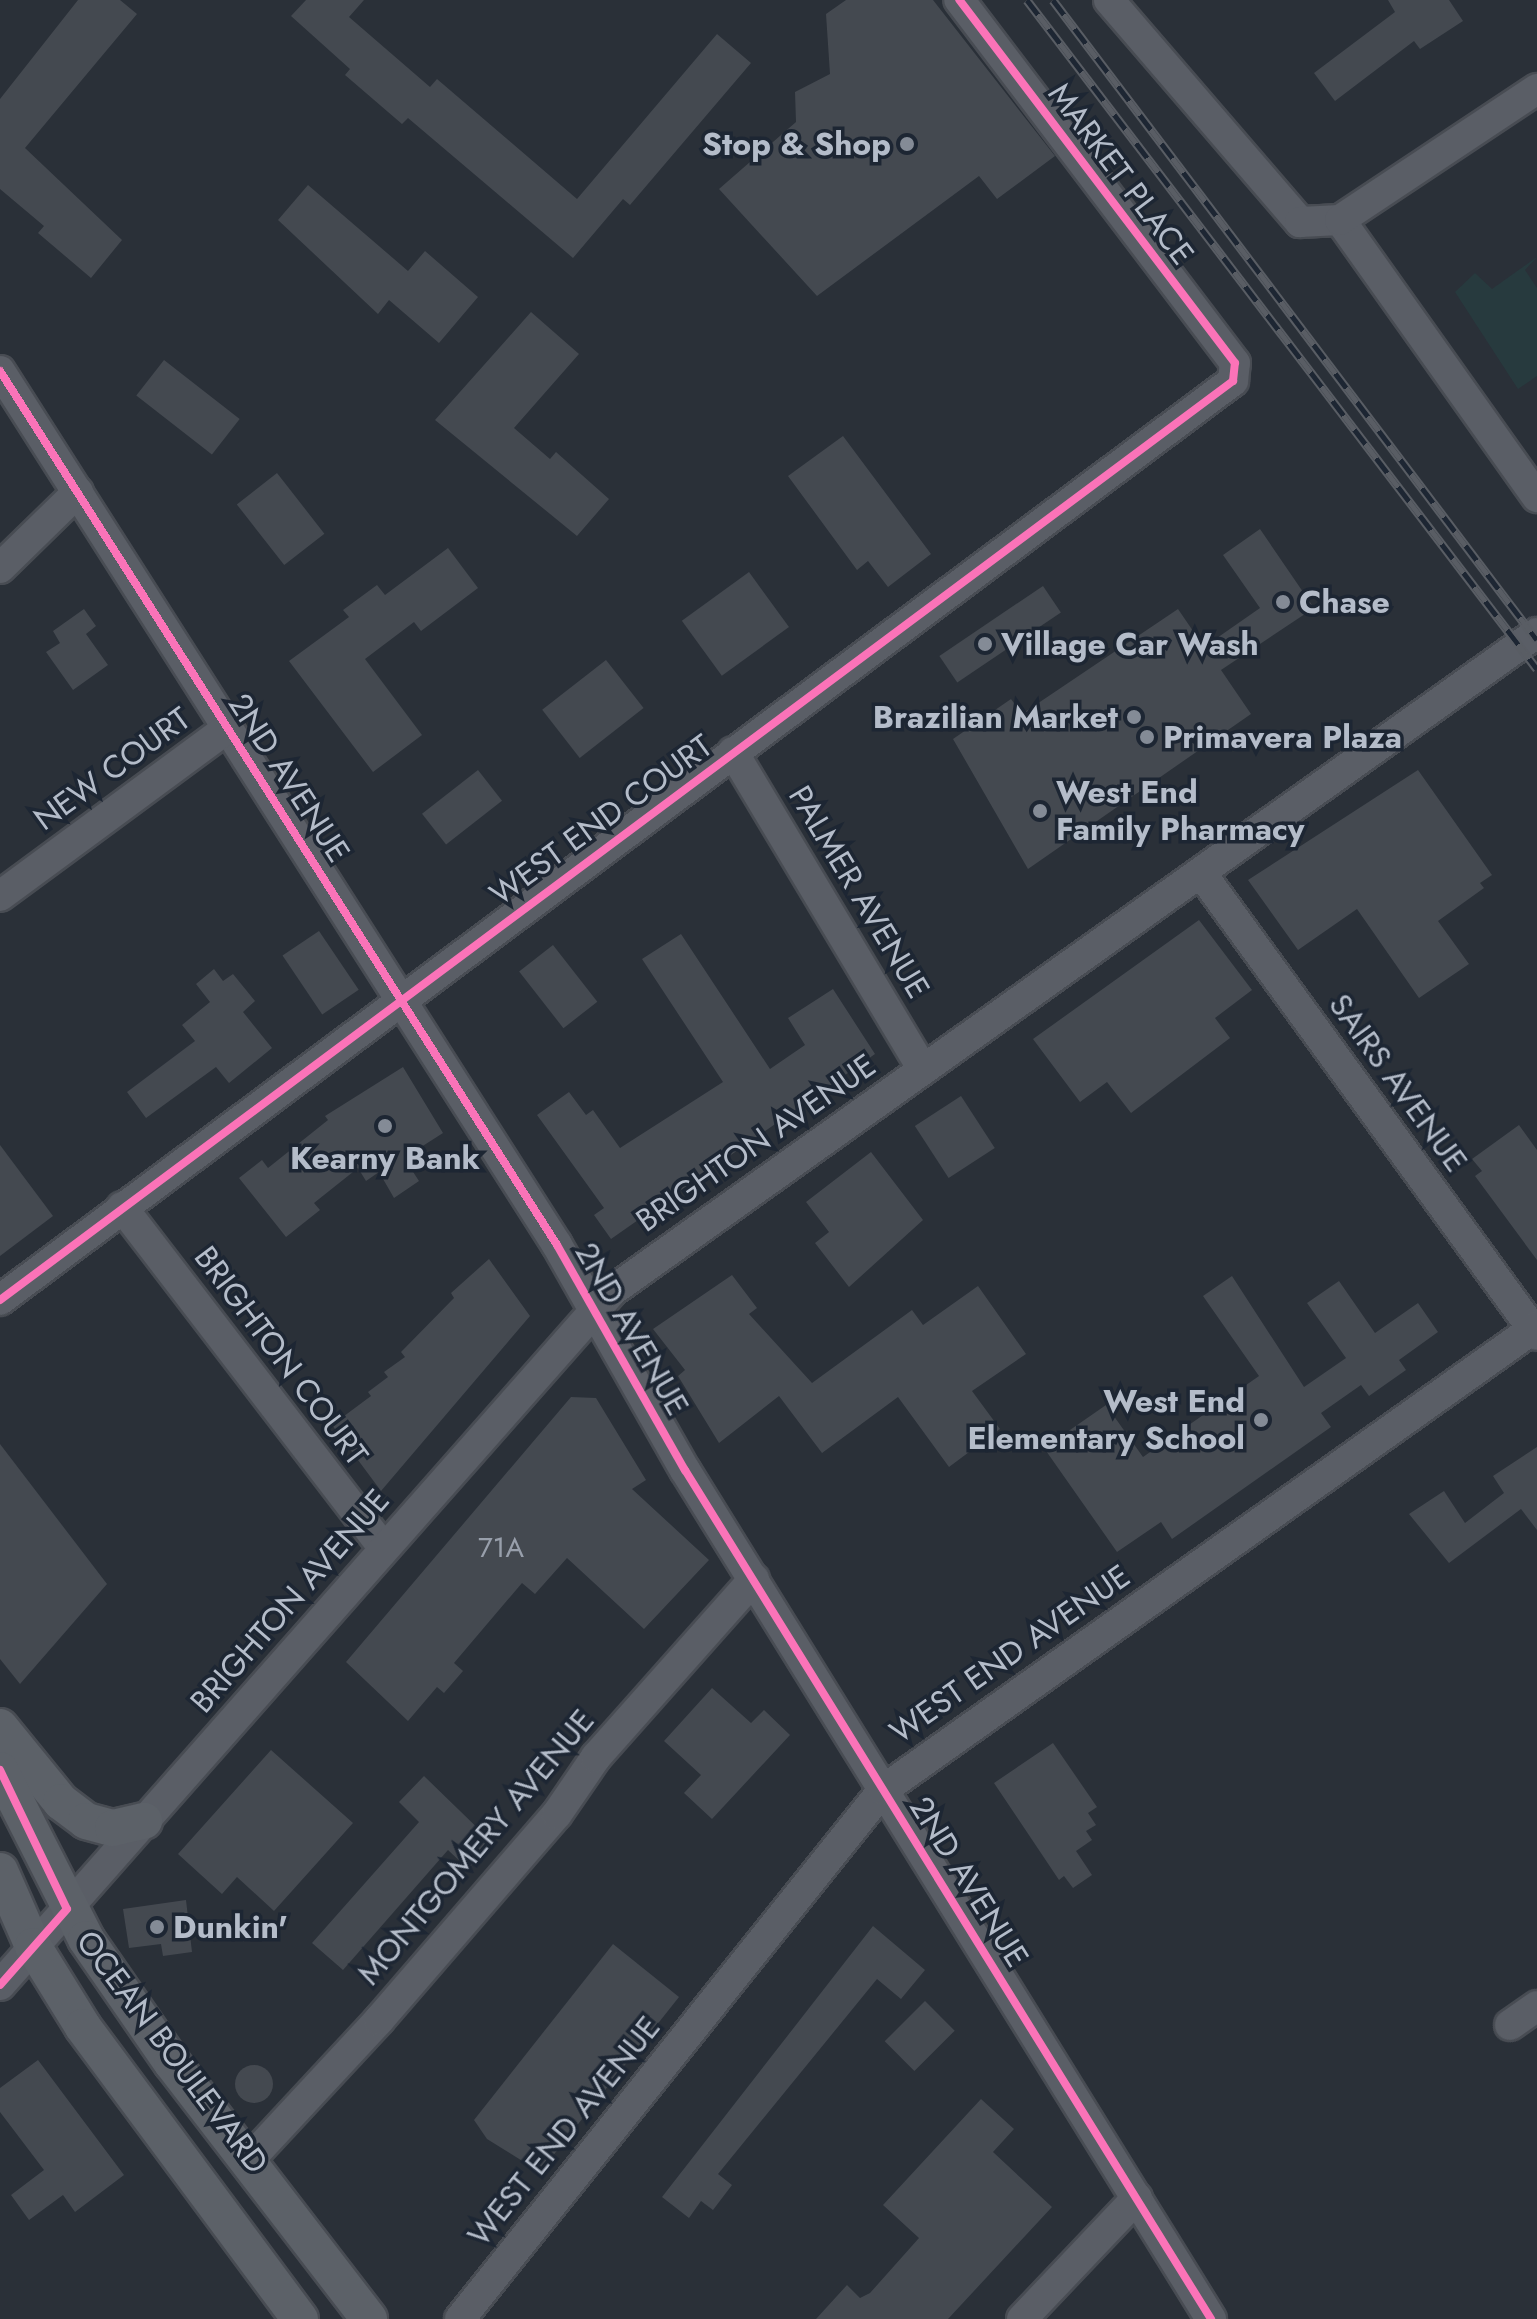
<!DOCTYPE html>
<style>
body{margin:0}
#map{position:relative;width:1537px;height:2319px;overflow:hidden;background:#2a3038;font-family:Jost,sans-serif}
div>[style]{position:absolute}
.green>*{inset:0;background:#273a3e}
.building>*{inset:0;background:#444950;transform-origin:0 0}
.round{border-radius:50%}
.roads{filter:drop-shadow(2px 0 #484c53) drop-shadow(-2px 0 #484c53) drop-shadow(0 2px #484c53) drop-shadow(0 -2px #484c53)}
.minor>*{height:30px;margin:-15px;padding:0 15px;transform-origin:15px;border-radius:15px;background:#5a5e66}
.major>*{height:36px;margin:-18px;padding:0 18px;transform-origin:18px;border-radius:18px;background:#5c6168}
.rail>*{height:9px;margin-top:-4.5px;transform-origin:0;background:repeating-linear-gradient(90deg,#1d2633 0 18px,#595d64 0 36px);box-sizing:border-box;border-block:2px solid #595d64}
.cycleway>*{height:8px;margin:-4px;padding:0 4px;transform-origin:4px;border-radius:4px;background:#fb73b8}
.dots>*{width:22px;height:22px;translate:-50% -50%;box-sizing:border-box;border:4px solid #1d2633;border-radius:50%}
span{translate:-50% -50%;white-space:nowrap;text-align:center;line-height:1.15;-webkit-text-stroke:7px #1d2633;paint-order:stroke}
.number-label{font-size:28px;color:#989fab}
.number-label span{-webkit-text-stroke-width:0}
.poi-label{font-size:32px;color:#b4bcc9;font-weight:700}
.right{translate:-100% -50%;text-align:right}
.left{translate:0 -50%;text-align:left}
.street-label{font-size:32px;color:#b4bcc9}
</style>
<div id="map">
<div class="green">
<i style="clip-path:polygon(1537px 257px,1525px 270px,1537px 288px,1537px 376px,1518px 389px,1455px 292px,1475px 273px,1492px 289px)"></i>
</div>
<div class="building">
<i style="clip-path:polygon(78px 0,120px 0,137px 14px,25px 148px,122px 240px,91px 278px,38px 233px,44px 226px,0 189px,0 99px)"></i>
<i style="clip-path:polygon(306px 0,364px 0,349px 17px,430px 87px,437px 79px,577px 199px,717px 34px,751px 63px,630px 205px,623px 199px,573px 258px,408px 118px,402px 124px,345px 75px,350px 69px,291px 16px)"></i>
<i style="clip-path:polygon(846px 0,933px 0,1055px 156px,997px 199px,979px 176px,817px 296px,719px 189px,796px 122px,795px 92px,830px 74px,826px 14px)"></i>
<i style="clip-path:polygon(1388px 0,1449px 0,1463px 21px,1420px 49px,1414px 41px,1335px 101px,1314px 73px,1395px 12px)"></i>
<i style="clip-path:polygon(308px 185px,408px 271px,425px 251px,478px 297px,439px 343px,389px 300px,378px 314px,278px 220px)"></i>
<i style="clip-path:polygon(531px 312px,579px 354px,514px 428px,550px 459px,556px 452px,609px 499px,577px 536px,435px 420px)"></i>
<i style="left:164px;top:360px;width:96px;height:45px;rotate:38deg"></i>
<i style="clip-path:polygon(843px 436px,931px 554px,888px 587px,868px 561px,857px 570px,788px 476px)"></i>
<i style="left:277px;top:473px;width:77px;height:51px;rotate:52deg"></i>
<i style="clip-path:polygon(1260px 529px,1314px 608px,1221px 670px,1251px 714px,1028px 869px,953px 739px,1011px 699px,1022px 714px,1178px 609px,1204px 647px,1260px 608px,1223px 555px)"></i>
<i style="clip-path:polygon(448px 548px,478px 588px,421px 631px,414px 622px,365px 659px,422px 735px,373px 772px,289px 661px,349px 617px,343px 610px,377px 585px,385px 595px)"></i>
<i style="left:749px;top:572px;width:68px;height:83px;rotate:54deg"></i>
<i style="left:1043px;top:586px;width:32px;height:125px;rotate:56deg"></i>
<i style="clip-path:polygon(84px 609px,96px 626px,86px 634px,108px 665px,73px 690px,46px 652px,60px 643px,53px 631px)"></i>
<i style="left:606px;top:660px;width:61px;height:81px;rotate:52deg"></i>
<i style="left:478px;top:770px;width:39px;height:71px;rotate:52deg"></i>
<i style="clip-path:polygon(1418px 770px,1492px 875px,1480px 883px,1484px 888px,1438px 921px,1469px 964px,1419px 998px,1357px 909px,1298px 950px,1248px 880px)"></i>
<i style="clip-path:polygon(1199px 920px,1252px 990px,1215px 1018px,1230px 1038px,1131px 1113px,1107px 1082px,1080px 1102px,1033px 1039px)"></i>
<i style="left:319px;top:931px;width:71px;height:44px;rotate:56deg"></i>
<i style="clip-path:polygon(681px 934px,770px 1069px,805px 1045px,788px 1018px,833px 989px,875px 1054px,611px 1239px,594px 1215px,604px 1208px,537px 1115px,569px 1092px,586px 1115px,593px 1110px,620px 1148px,723px 1082px,642px 959px)"></i>
<i style="left:553px;top:945px;width:72px;height:43px;rotate:52deg"></i>
<i style="clip-path:polygon(214px 969px,223px 981px,233px 974px,255px 1001px,243px 1012px,272px 1048px,229px 1083px,216px 1067px,146px 1118px,127px 1092px,195px 1041px,182px 1025px,210px 1002px,196px 984px)"></i>
<i style="clip-path:polygon(403px 1067px,443px 1133px,404px 1158px,419px 1181px,394px 1198px,379px 1172px,366px 1181px,358px 1168px,314px 1203px,320px 1210px,286px 1237px,239px 1178px,262px 1160px,268px 1168px,328px 1120px,325px 1116px)"></i>
<i style="left:961px;top:1096px;width:62px;height:55px;rotate:57deg"></i>
<i style="clip-path:polygon(1519px 1125px,1537px 1150px,1537px 1260px,1475px 1176px,1482px 1171px,1472px 1159px)"></i>
<i style="clip-path:polygon(0 1145px,53px 1216px,0 1256px)"></i>
<i style="clip-path:polygon(871px 1152px,923px 1220px,849px 1287px,815px 1243px,829px 1232px,806px 1202px)"></i>
<i style="clip-path:polygon(489px 1259px,530px 1316px,381px 1491px,332px 1425px,371px 1396px,368px 1392px,388px 1377px,384px 1372px,405px 1357px,401px 1352px,454px 1298px,451px 1293px)"></i>
<i style="clip-path:polygon(732px 1275px,757px 1308px,749px 1314px,812px 1383px,912px 1310px,923px 1325px,978px 1286px,1026px 1354px,972px 1391px,1000px 1429px,949px 1467px,898px 1397px,822px 1453px,779px 1396px,719px 1443px,678px 1376px,685px 1370px,653px 1329px)"></i>
<i style="clip-path:polygon(1232px 1276px,1304px 1387px,1346px 1358px,1307px 1303px,1339px 1281px,1375px 1333px,1418px 1303px,1438px 1332px,1399px 1360px,1406px 1370px,1369px 1396px,1361px 1385px,1321px 1413px,1331px 1427px,1172px 1539px,1161px 1522px,1117px 1552px,1044px 1448px,1106px 1405px,1143px 1457px,1259px 1376px,1203px 1296px)"></i>
<i style="clip-path:polygon(571px 1397px,596px 1398px,646px 1480px,632px 1489px,709px 1560px,644px 1629px,567px 1558px,535px 1594px,522px 1583px,454px 1663px,463px 1671px,444px 1693px,437px 1687px,408px 1721px,346px 1662px)"></i>
<i style="clip-path:polygon(0 1444px,107px 1584px,20px 1684px,0 1659px)"></i>
<i style="clip-path:polygon(1537px 1447px,1537px 1530px,1521px 1509px,1449px 1563px,1409px 1514px,1444px 1491px,1465px 1523px,1504px 1493px,1493px 1476px)"></i>
<i style="clip-path:polygon(712px 1688px,751px 1723px,764px 1710px,790px 1735px,712px 1819px,684px 1793px,701px 1775px,664px 1741px)"></i>
<i style="clip-path:polygon(1053px 1743px,1097px 1807px,1088px 1813px,1096px 1825px,1086px 1831px,1092px 1840px,1076px 1851px,1092px 1875px,1073px 1888px,1064px 1876px,1059px 1880px,994px 1783px)"></i>
<i style="clip-path:polygon(271px 1750px,353px 1823px,274px 1911px,237px 1877px,222px 1894px,178px 1854px)"></i>
<i style="clip-path:polygon(424px 1776px,493px 1843px,468px 1869px,448px 1850px,343px 1970px,312px 1943px,419px 1822px,399px 1802px)"></i>
<i style="clip-path:polygon(186px 1900px,192px 1952px,163px 1956px,161px 1944px,129px 1948px,123px 1909px)"></i>
<i style="clip-path:polygon(873px 1926px,925px 1970px,901px 1999px,877px 1979px,718px 2174px,732px 2185px,713px 2210px,701px 2201px,689px 2218px,662px 2197px)"></i>
<i style="clip-path:polygon(613px 1944px,679px 1997px,540px 2172px,487px 2139px,474px 2120px)"></i>
<i style="left:925px;top:2001px;width:42px;height:57px;rotate:45deg"></i>
<i style="clip-path:polygon(38px 2060px,124px 2175px,75px 2212px,63px 2195px,29px 2220px,11px 2195px,44px 2170px,0 2112px,0 2088px)"></i>
<i class="round" style="left:235px;top:2065px;width:38px;height:38px"></i>
<i style="clip-path:polygon(981px 2099px,1014px 2129px,993px 2152px,1052px 2207px,948px 2319px,816px 2319px,847px 2285px,860px 2298px,870px 2293px,919px 2238px,883px 2205px)"></i>
</div>
<div class="roads">
<div class="minor">
<i style="left:1109px;top:0;width:293px;rotate:49.3deg"></i>
<i style="left:1300px;top:222px;width:40px;rotate:-2.9deg"></i>
<i style="left:1340px;top:220px;width:340px;rotate:54.6deg"></i>
<i style="left:1340px;top:220px;width:237px;rotate:-33.6deg"></i>
<i style="left:0;top:371px;width:1036px;rotate:57.49deg"></i>
<i style="left:557px;top:1245px;width:259px;rotate:60.4deg"></i>
<i style="left:685px;top:1470px;width:999px;rotate:58.22deg"></i>
<i style="left:0;top:568px;width:109px;rotate:-44.3deg"></i>
<i style="left:733px;top:752px;width:370px;rotate:59.1deg"></i>
<i style="left:1201px;top:873px;width:571px;rotate:53.97deg"></i>
<i style="left:0;top:896px;width:283px;rotate:-36.4deg"></i>
<i style="left:122px;top:1207px;width:430px;rotate:52.5deg"></i>
<i style="left:0;top:1300px;width:1538px;rotate:-36.7deg"></i>
<i style="left:1233px;top:381px;width:18px;rotate:-84deg"></i>
<i style="left:1235px;top:363px;width:456px;rotate:-127.2deg"></i>
<i style="left:0;top:1985px;width:925px;rotate:-48.59deg"></i>
<i style="left:612px;top:1291px;width:1135px;rotate:-35.43deg"></i>
<i style="left:1510px;top:2025px;width:33px;rotate:-35deg"></i>
<i style="left:250px;top:2159px;width:190px;rotate:-47.1deg"></i>
<i style="left:379px;top:2020px;width:272px;rotate:-49.2deg"></i>
<i style="left:557px;top:1814px;width:69px;rotate:-55.6deg"></i>
<i style="left:596px;top:1757px;width:238px;rotate:-48.4deg"></i>
<i style="left:460px;top:2319px;width:677px;rotate:-51.35deg"></i>
<i style="left:883px;top:1790px;width:802px;rotate:-35.35deg"></i>
<i style="left:1022px;top:2319px;width:167px;rotate:-46.5deg"></i>
</div>
<div class="major">
<i style="left:0;top:1727px;width:97px;rotate:50.9deg"></i>
<i style="left:61px;top:1802px;width:31px;rotate:37deg"></i>
<i style="left:86px;top:1821px;width:28px;rotate:15deg"></i>
<i style="left:113px;top:1828px;width:32px;rotate:-13deg"></i>
<i style="left:0;top:1770px;width:190px;rotate:63deg"></i>
<i style="left:86px;top:1939px;width:151px;rotate:55.3deg"></i>
<i style="left:172px;top:2063px;width:323px;rotate:52.4deg"></i>
<i style="left:0;top:1871px;width:82px;rotate:66.3deg"></i>
<i style="left:33px;top:1946px;width:95px;rotate:58.3deg"></i>
<i style="left:83px;top:2027px;width:364px;rotate:53.4deg"></i>
</div>
</div>
<div class="rail">
<i style="left:1027px;top:0;width:841px;rotate:52.68deg"></i>
<i style="left:1053px;top:0;width:802px;rotate:52.9deg"></i>
</div>
<div class="cycleway">
<i style="left:0;top:371px;width:1036px;rotate:57.49deg"></i>
<i style="left:557px;top:1245px;width:259px;rotate:60.4deg"></i>
<i style="left:685px;top:1470px;width:999px;rotate:58.22deg"></i>
<i style="left:0;top:1300px;width:1538px;rotate:-36.7deg"></i>
<i style="left:1233px;top:381px;width:18px;rotate:-84deg"></i>
<i style="left:1235px;top:363px;width:456px;rotate:-127.2deg"></i>
<i style="left:0;top:1770px;width:154px;rotate:64.3deg"></i>
<i style="left:67px;top:1909px;width:101px;rotate:131.4deg"></i>
</div>
<div class="dots">
<i style="left:907px;top:144px;background:#848b96"></i>
<i style="left:1283px;top:602px;background:#848b96"></i>
<i style="left:985px;top:644px;background:#848b96"></i>
<i style="left:1134px;top:717px;background:#848b96"></i>
<i style="left:1147px;top:737px;background:#848b96"></i>
<i style="left:1040px;top:811px;background:#848b96"></i>
<i style="left:385px;top:1126px;background:#848b96"></i>
<i style="left:1261px;top:1420px;background:#848b96"></i>
<i style="left:157px;top:1927px;background:#848b96"></i>
</div>
<div class="number-label">
<span style="left:501px;top:1548px">71A</span>
</div>
<div class="poi-label">
<span class="right" style="left:891px;top:144px">Stop &amp; Shop</span>
<span class="left" style="left:1299px;top:602px">Chase</span>
<span class="left" style="left:1001px;top:644px">Village Car Wash</span>
<span class="right" style="left:1118px;top:717px">Brazilian Market</span>
<span class="left" style="left:1163px;top:737px">Primavera Plaza</span>
<span class="left" style="left:1056px;top:811px">West End<br>Family Pharmacy</span>
<span style="left:385px;top:1158px">Kearny Bank</span>
<span class="right" style="left:1245px;top:1420px">West End<br>Elementary School</span>
<span class="left" style="left:173px;top:1927px">Dunkin'</span>
</div>
<div class="street-label">
<span style="left:1121px;top:174px;rotate:53deg">MARKET PLACE</span>
<span style="left:112px;top:769px;rotate:-36deg">NEW COURT</span>
<span style="left:289px;top:778px;rotate:57deg">2ND AVENUE</span>
<span style="left:601px;top:820px;rotate:-36deg">WEST END COURT</span>
<span style="left:859px;top:892px;rotate:59deg">PALMER AVENUE</span>
<span style="left:1398px;top:1083px;rotate:54deg">SAIRS AVENUE</span>
<span style="left:756px;top:1143px;rotate:-35deg">BRIGHTON AVENUE</span>
<span style="left:632px;top:1329px;rotate:60deg">2ND AVENUE</span>
<span style="left:281px;top:1356px;rotate:53deg">BRIGHTON COURT</span>
<span style="left:290px;top:1601px;rotate:-49deg">BRIGHTON AVENUE</span>
<span style="left:1010px;top:1654px;rotate:-35deg">WEST END AVENUE</span>
<span style="left:476px;top:1847px;rotate:-50deg">MONTGOMERY AVENUE</span>
<span style="left:969px;top:1882px;rotate:58deg">2ND AVENUE</span>
<span style="left:172px;top:2052px;rotate:53deg">OCEAN BOULEVARD</span>
<span style="left:564px;top:2131px;rotate:-51deg">WEST END AVENUE</span>
</div>
</div>
